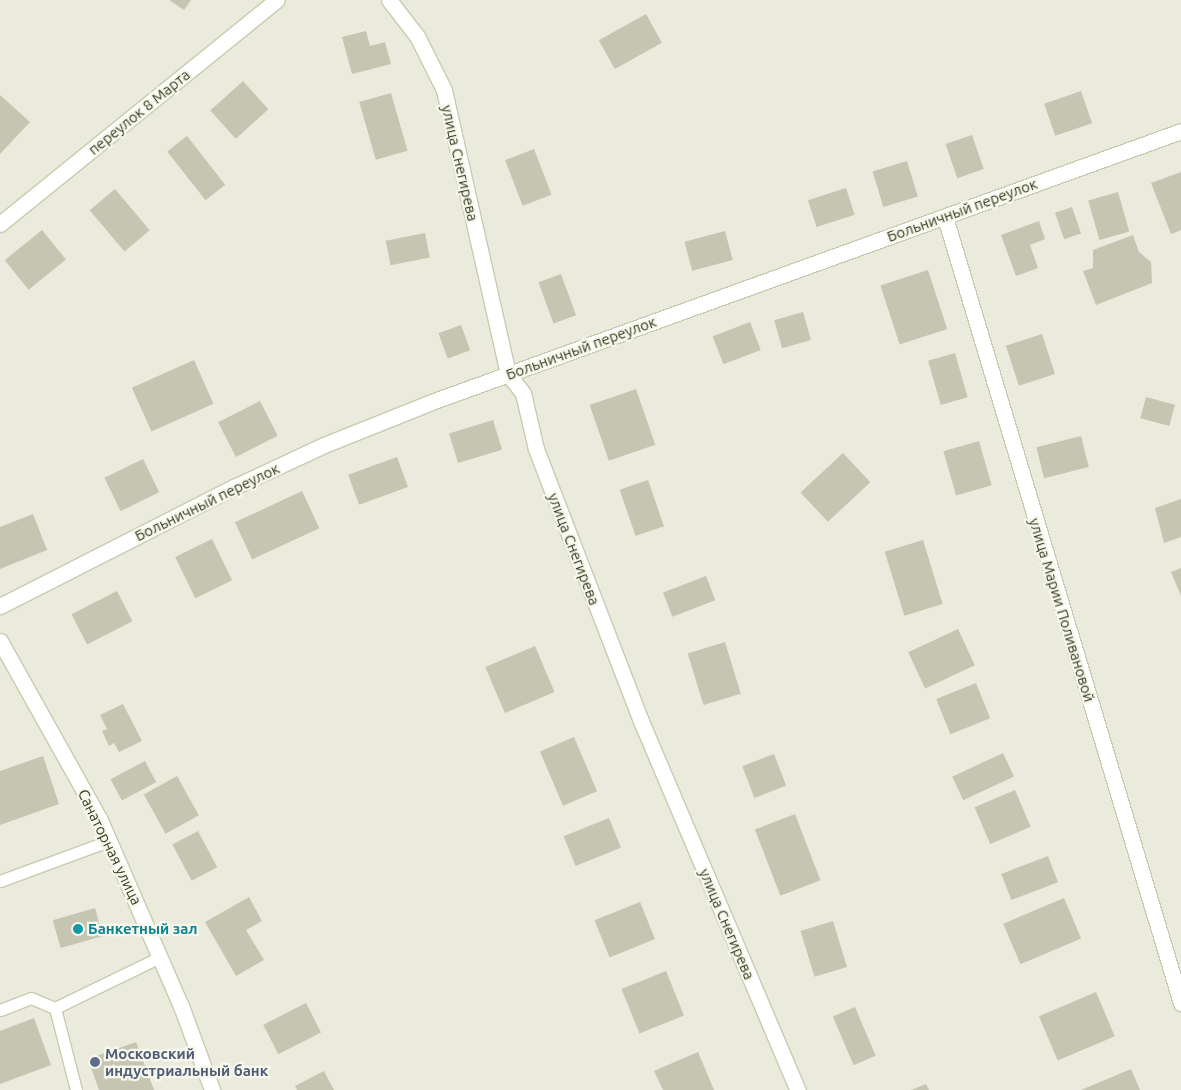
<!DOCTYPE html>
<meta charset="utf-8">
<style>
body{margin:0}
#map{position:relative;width:1181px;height:1090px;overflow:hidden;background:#eaebdd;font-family:Ubuntu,sans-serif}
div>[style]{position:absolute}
.building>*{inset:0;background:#c5c5b2;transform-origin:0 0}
.roads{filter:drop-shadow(1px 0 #c8cbaf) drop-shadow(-1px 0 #c8cbaf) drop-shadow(0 1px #c8cbaf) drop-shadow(0 -1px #c8cbaf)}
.lane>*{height:11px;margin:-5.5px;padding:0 5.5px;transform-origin:5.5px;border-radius:5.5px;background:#fff}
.street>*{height:15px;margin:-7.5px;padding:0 7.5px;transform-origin:7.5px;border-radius:7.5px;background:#fff}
.secondary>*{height:15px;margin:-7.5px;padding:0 7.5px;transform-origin:7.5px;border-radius:7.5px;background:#fff}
.dots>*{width:14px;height:14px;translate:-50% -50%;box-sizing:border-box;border:2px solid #f7f7ed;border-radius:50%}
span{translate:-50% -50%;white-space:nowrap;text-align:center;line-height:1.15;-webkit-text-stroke:4.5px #f7f7ed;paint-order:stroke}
.street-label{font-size:15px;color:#353b1d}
.culture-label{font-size:15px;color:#0d838f;font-weight:700}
.left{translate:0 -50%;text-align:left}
.service-label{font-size:15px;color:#4e5e75;font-weight:700}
</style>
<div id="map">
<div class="building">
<i style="clip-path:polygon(169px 0,191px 0,184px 10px)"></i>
<i style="left:646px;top:14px;width:33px;height:54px;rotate:61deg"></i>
<i style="clip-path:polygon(366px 31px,370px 46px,385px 42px,391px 64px,352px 74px,342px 37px)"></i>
<i style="left:243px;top:81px;width:38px;height:44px;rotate:48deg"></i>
<i style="left:1081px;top:91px;width:34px;height:39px;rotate:71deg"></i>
<i style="left:391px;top:93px;width:60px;height:33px;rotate:74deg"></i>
<i style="clip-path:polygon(0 95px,30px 122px,0 154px)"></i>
<i style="left:972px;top:135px;width:36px;height:28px;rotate:71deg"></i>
<i style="left:187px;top:136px;width:62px;height:25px;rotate:52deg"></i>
<i style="left:534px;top:149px;width:49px;height:31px;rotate:69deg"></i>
<i style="left:907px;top:161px;width:37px;height:36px;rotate:73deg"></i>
<i style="clip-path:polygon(1181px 172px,1181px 230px,1171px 234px,1151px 183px)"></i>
<i style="left:846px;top:188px;width:28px;height:40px;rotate:72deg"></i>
<i style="left:115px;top:189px;width:54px;height:33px;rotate:50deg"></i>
<i style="left:1118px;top:192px;width:41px;height:31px;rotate:74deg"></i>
<i style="left:1072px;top:207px;width:28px;height:18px;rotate:71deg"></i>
<i style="clip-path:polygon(1039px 221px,1045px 239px,1030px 245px,1038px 268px,1016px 276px,1001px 235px)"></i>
<i style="left:42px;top:230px;width:38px;height:48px;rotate:51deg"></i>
<i style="left:725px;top:231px;width:30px;height:42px;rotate:75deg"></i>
<i style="left:425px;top:233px;width:25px;height:40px;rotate:79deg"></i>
<i style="clip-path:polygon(1133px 235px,1139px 252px,1151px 262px,1152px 283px,1096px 305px,1083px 271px,1093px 268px,1093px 250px)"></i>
<i style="left:928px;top:270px;width:62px;height:50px;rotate:72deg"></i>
<i style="left:561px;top:274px;width:44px;height:24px;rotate:70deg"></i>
<i style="left:803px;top:312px;width:29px;height:30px;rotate:74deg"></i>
<i style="left:750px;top:322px;width:30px;height:40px;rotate:69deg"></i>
<i style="left:461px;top:325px;width:27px;height:24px;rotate:70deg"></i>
<i style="left:1042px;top:334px;width:42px;height:38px;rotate:72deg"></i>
<i style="left:955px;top:353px;width:46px;height:28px;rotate:74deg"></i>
<i style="left:194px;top:360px;width:48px;height:68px;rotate:66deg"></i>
<i style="left:636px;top:389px;width:59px;height:49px;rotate:71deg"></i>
<i style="left:1146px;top:397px;width:30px;height:22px;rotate:15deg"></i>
<i style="left:260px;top:401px;width:39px;height:47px;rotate:63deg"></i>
<i style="left:493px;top:420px;width:31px;height:46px;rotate:73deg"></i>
<i style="left:1081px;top:436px;width:32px;height:46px;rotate:76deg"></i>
<i style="left:979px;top:441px;width:46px;height:37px;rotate:74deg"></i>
<i style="left:843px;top:453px;width:40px;height:58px;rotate:47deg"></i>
<i style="left:397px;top:457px;width:32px;height:52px;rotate:70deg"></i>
<i style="left:143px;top:459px;width:37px;height:43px;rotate:64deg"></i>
<i style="left:648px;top:480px;width:49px;height:30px;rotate:71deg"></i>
<i style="left:302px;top:491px;width:41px;height:74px;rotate:65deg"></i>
<i style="clip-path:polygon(1181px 499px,1181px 537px,1164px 543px,1155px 508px)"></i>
<i style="clip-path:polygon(33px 514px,47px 550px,0 569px,0 527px)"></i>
<i style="left:212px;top:539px;width:46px;height:41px;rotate:64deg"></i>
<i style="left:923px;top:540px;width:67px;height:40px;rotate:73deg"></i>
<i style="clip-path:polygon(1181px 568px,1181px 596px,1171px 572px)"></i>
<i style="left:706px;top:576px;width:26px;height:46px;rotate:69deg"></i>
<i style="left:117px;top:591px;width:34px;height:51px;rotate:63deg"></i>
<i style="left:958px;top:629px;width:40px;height:55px;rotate:65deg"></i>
<i style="left:725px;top:642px;width:54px;height:39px;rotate:73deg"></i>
<i style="left:535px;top:646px;width:50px;height:54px;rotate:67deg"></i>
<i style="left:976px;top:683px;width:38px;height:43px;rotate:68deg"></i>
<i style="clip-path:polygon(123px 704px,142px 741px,119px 752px,114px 743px,109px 746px,102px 731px,107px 729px,100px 715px)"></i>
<i style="left:574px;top:737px;width:59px;height:37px;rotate:67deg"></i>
<i style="left:1003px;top:753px;width:26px;height:56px;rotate:65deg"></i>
<i style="left:774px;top:754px;width:34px;height:34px;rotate:69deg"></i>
<i style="clip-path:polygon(43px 756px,59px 804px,0 825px,0 771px)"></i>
<i style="left:145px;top:761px;width:24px;height:39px;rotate:62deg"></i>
<i style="left:177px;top:776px;width:45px;height:38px;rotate:61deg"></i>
<i style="left:1015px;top:790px;width:40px;height:44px;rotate:67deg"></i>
<i style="left:795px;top:814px;width:71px;height:43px;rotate:69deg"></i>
<i style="left:609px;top:818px;width:32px;height:49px;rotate:68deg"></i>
<i style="left:198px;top:831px;width:41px;height:29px;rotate:62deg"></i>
<i style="left:1048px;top:856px;width:28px;height:50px;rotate:69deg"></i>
<i style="clip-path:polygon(249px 897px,262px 921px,246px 930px,264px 960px,236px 976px,205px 922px)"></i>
<i style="left:1064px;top:898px;width:44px;height:66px;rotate:67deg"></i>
<i style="left:640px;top:902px;width:40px;height:49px;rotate:68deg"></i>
<i style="left:95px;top:908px;width:29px;height:44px;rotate:74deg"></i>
<i style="left:833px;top:921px;width:48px;height:34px;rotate:73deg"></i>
<i style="left:666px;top:971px;width:48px;height:48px;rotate:68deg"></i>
<i style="left:1096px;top:992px;width:48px;height:62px;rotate:67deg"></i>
<i style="left:306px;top:1003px;width:33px;height:48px;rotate:63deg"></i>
<i style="left:855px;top:1007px;width:53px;height:24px;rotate:67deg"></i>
<i style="clip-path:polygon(34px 1018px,51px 1065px,0 1084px,0 1031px)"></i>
<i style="clip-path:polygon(136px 1042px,154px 1090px,99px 1090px,88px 1059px)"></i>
<i style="clip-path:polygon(698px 1052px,714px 1090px,663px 1090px,654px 1071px)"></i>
<i style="clip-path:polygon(1131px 1069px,1140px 1090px,1081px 1090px)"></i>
<i style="clip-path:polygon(324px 1071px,334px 1090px,297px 1090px,295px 1086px)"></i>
<i style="clip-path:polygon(926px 1084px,929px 1090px,911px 1090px)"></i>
</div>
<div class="roads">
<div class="lane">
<i style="left:0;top:881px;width:116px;rotate:-20.2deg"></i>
<i style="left:55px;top:1008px;width:85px;rotate:75.6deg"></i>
<i style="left:0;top:1010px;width:33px;rotate:-21deg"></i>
<i style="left:31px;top:998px;width:26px;rotate:23deg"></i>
<i style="left:55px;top:1008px;width:117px;rotate:-25.9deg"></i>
</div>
<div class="street">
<i style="left:389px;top:0;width:46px;rotate:52.1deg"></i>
<i style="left:417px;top:36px;width:60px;rotate:63.4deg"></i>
<i style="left:444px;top:90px;width:291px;rotate:77.3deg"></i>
<i style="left:508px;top:374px;width:24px;rotate:52deg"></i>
<i style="left:523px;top:393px;width:57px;rotate:76.9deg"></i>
<i style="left:536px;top:449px;width:292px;rotate:68.9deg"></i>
<i style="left:641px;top:721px;width:401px;rotate:67deg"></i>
<i style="left:945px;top:217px;width:821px;rotate:73.29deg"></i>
<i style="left:0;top:224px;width:356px;rotate:-39deg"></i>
<i style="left:0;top:641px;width:205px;rotate:60.8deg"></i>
<i style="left:100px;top:820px;width:203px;rotate:66.5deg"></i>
<i style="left:181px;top:1006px;width:90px;rotate:69.7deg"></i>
</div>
<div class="secondary">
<i style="left:0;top:606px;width:263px;rotate:-27deg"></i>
<i style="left:234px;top:487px;width:99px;rotate:-25deg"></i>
<i style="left:324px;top:445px;width:118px;rotate:-21.8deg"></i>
<i style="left:434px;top:401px;width:794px;rotate:-19.87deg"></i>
</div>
</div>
<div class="dots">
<i style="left:78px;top:929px;background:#0f9aa8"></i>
<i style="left:95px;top:1062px;background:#5c6f8a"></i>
</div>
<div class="street-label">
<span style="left:139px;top:112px;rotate:-39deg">переулок 8 Марта</span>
<span style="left:460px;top:163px;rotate:77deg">улица Снегирева</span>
<span style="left:962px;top:210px;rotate:-20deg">Больничный переулок</span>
<span style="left:581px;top:348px;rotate:-20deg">Больничный переулок</span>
<span style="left:207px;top:502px;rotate:-26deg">Больничный переулок</span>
<span style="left:574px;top:549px;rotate:69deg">улица Снегирева</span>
<span style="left:1062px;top:610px;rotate:73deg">улица Марии Поливановой</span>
<span style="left:110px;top:847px;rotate:64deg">Санаторная улица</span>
<span style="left:727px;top:924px;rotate:67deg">улица Снегирева</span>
</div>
<div class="culture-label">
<span class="left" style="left:88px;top:929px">Банкетный зал</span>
</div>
<div class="service-label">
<span class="left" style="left:105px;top:1062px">Московский<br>индустриальный банк</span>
</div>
</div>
